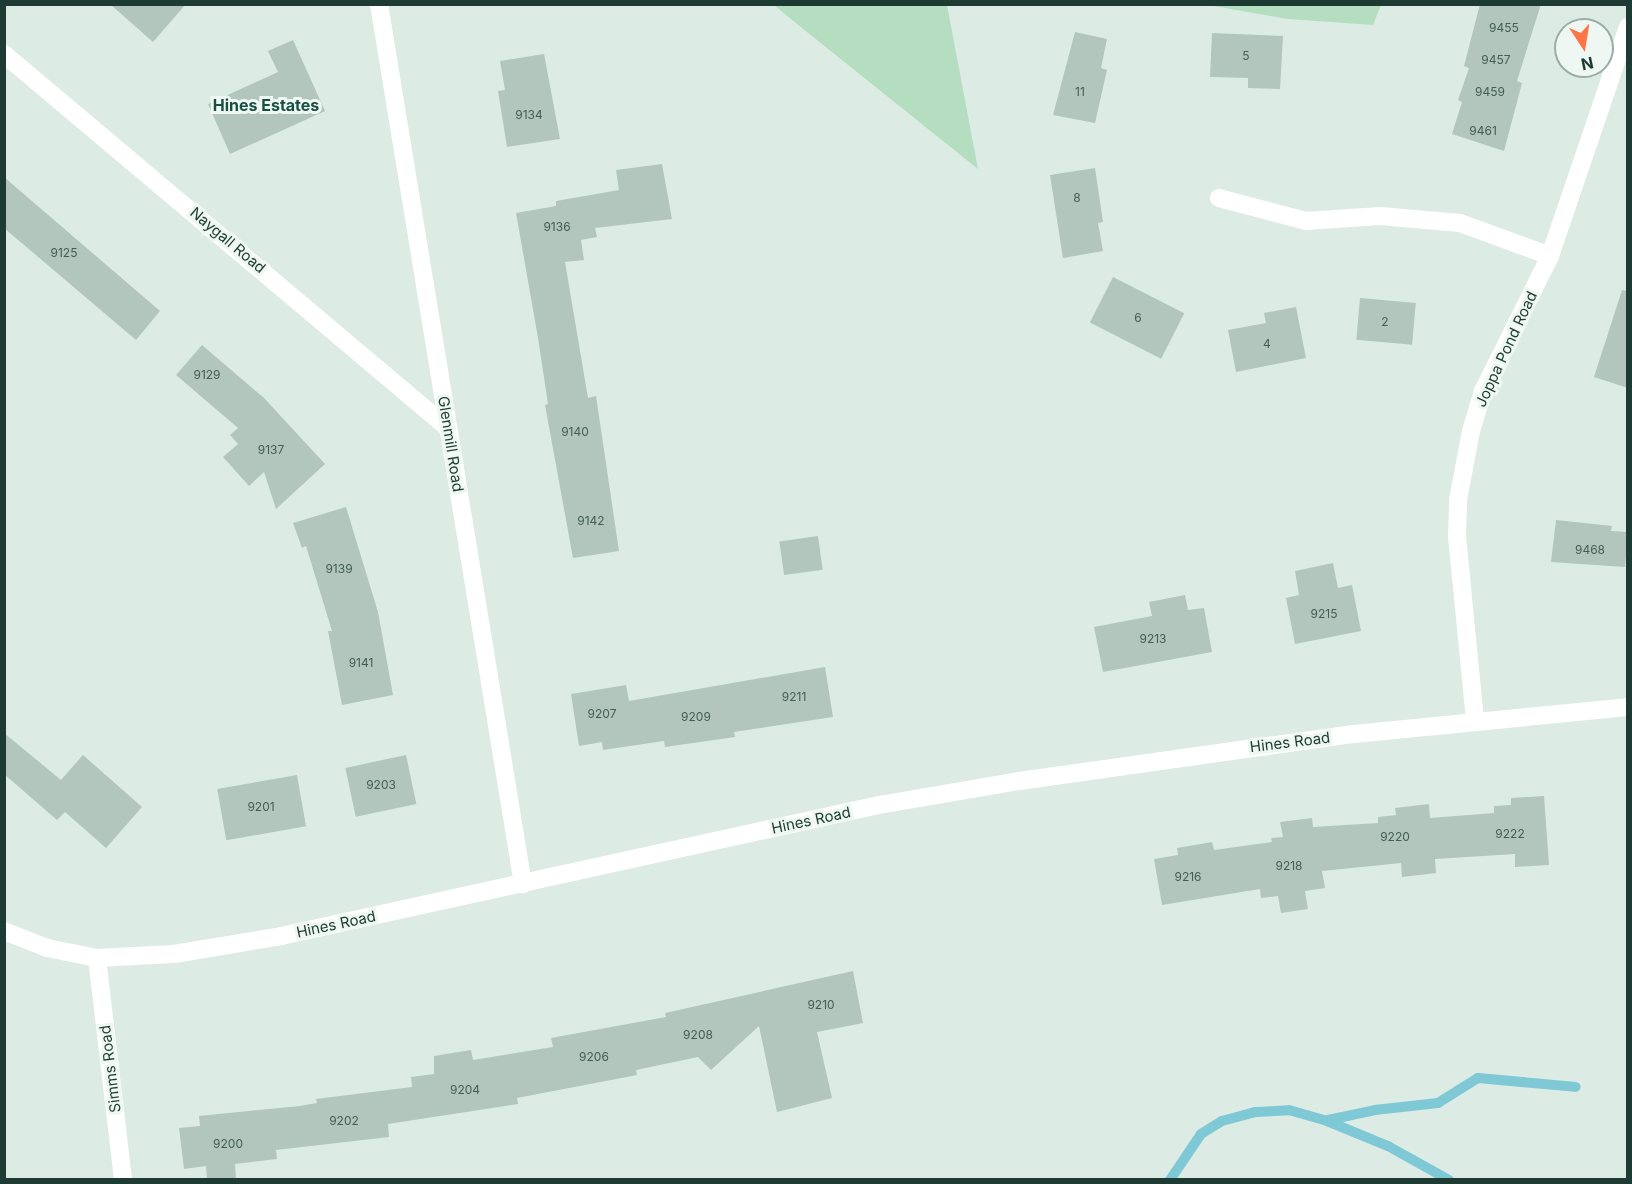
<!DOCTYPE html>
<style>
body{margin:0}
#map{position:relative;width:1632px;height:1184px;overflow:hidden;background:#ddebe5;font-family:Inter,sans-serif}
div>[style]{position:absolute}
.green>*{inset:0;background:#b4debf}
.stream>*{height:10px;margin:-5px;padding:0 5px;transform-origin:5px;border-radius:5px;background:#7fc8d6}
.building>*{inset:0;background:#b2c6be;transform-origin:0 0}
.minor>*{height:18px;margin:-9px;padding:0 9px;transform-origin:9px;border-radius:9px;background:#fff}
span{translate:-50% -50%;white-space:nowrap;text-align:center;line-height:1.15;-webkit-text-stroke:6px #eef7f2;paint-order:stroke}
.number-label{font-size:12px;color:#435e56}
.number-label span{-webkit-text-stroke-width:0}
.street-label{font-size:15px;color:#1e3b33}
.neighbourhood-label{font-size:16px;color:#184f41;font-weight:700}
.frame{position:absolute;inset:0;border:6px solid #1e3b33;pointer-events:none}
.north{position:absolute;left:1554px;top:18px;width:60px;height:60px;box-sizing:border-box;background:#eef7f2;border:2px solid #9baca6;border-radius:50%;rotate:168deg;font-size:16px;font-weight:700;line-height:24px;text-align:center;color:#1e3b33}
.north::after{content:'';display:block;margin:auto;width:21px;height:27px;background:#fe7447;clip-path:polygon(50% 0,100% 100%,50% 72%,0 100%)}
</style>
<div id="map">
<div class="green">
<i style="clip-path:polygon(774px 5px,947px 5px,978px 169px,802px 28px)"></i>
<i style="clip-path:polygon(1208px 5px,1381px 5px,1373px 25px,1288px 19px)"></i>
</div>
<div class="stream">
<i style="left:1328px;top:1120px;width:48px;rotate:-12deg"></i>
<i style="left:1375px;top:1110px;width:63px;rotate:-6.3deg"></i>
<i style="left:1438px;top:1103px;width:47px;rotate:-32deg"></i>
<i style="left:1478px;top:1078px;width:98px;rotate:5.2deg"></i>
<i style="left:1170px;top:1180px;width:55px;rotate:-56deg"></i>
<i style="left:1201px;top:1134px;width:25px;rotate:-32deg"></i>
<i style="left:1222px;top:1121px;width:35px;rotate:-15deg"></i>
<i style="left:1256px;top:1112px;width:33px;rotate:-3deg"></i>
<i style="left:1289px;top:1110px;width:40px;rotate:16deg"></i>
<i style="left:1327px;top:1121px;width:66px;rotate:22.3deg"></i>
<i style="left:1388px;top:1146px;width:70px;rotate:29.1deg"></i>
</div>
<div class="building">
<i style="clip-path:polygon(110px 4px,186px 4px,153px 42px)"></i>
<i style="clip-path:polygon(1480px 4px,1541px 4px,1517px 81px,1522px 83px,1504px 151px,1452px 134px,1462px 102px,1458px 100px,1469px 68px,1464px 66px)"></i>
<i style="clip-path:polygon(1075px 32px,1107px 39px,1101px 68px,1107px 70px,1095px 123px,1053px 115px)"></i>
<i style="clip-path:polygon(1212px 33px,1283px 36px,1280px 89px,1248px 88px,1248px 78px,1210px 77px)"></i>
<i style="clip-path:polygon(293px 40px,325px 111px,230px 154px,208px 104px,278px 72px,268px 51px)"></i>
<i style="clip-path:polygon(544px 54px,560px 139px,507px 147px,498px 91px,505px 90px,500px 61px)"></i>
<i style="clip-path:polygon(662px 164px,672px 219px,595px 228px,597px 237px,581px 240px,584px 260px,565px 262px,588px 398px,596px 396px,619px 551px,573px 558px,545px 405px,548px 404px,538px 338px,516px 213px,556px 206px,556px 201px,619px 190px,616px 170px)"></i>
<i style="clip-path:polygon(1095px 168px,1103px 222px,1098px 223px,1103px 251px,1063px 258px,1050px 175px)"></i>
<i style="clip-path:polygon(4px 177px,160px 311px,136px 340px,4px 228px)"></i>
<i style="left:1113px;top:277px;width:80px;height:51px;rotate:27deg"></i>
<i style="clip-path:polygon(1622px 290px,1628px 291px,1628px 388px,1594px 377px)"></i>
<i style="left:1360px;top:298px;width:56px;height:42px;rotate:5deg"></i>
<i style="clip-path:polygon(1296px 307px,1306px 358px,1236px 372px,1228px 330px,1266px 323px,1264px 313px)"></i>
<i style="clip-path:polygon(202px 345px,264px 398px,325px 464px,276px 509px,264px 472px,249px 486px,223px 457px,238px 444px,230px 435px,238px 428px,176px 375px)"></i>
<i style="clip-path:polygon(346px 507px,378px 612px,393px 695px,342px 705px,328px 631px,332px 631px,306px 546px,302px 548px,293px 523px)"></i>
<i style="clip-path:polygon(1556px 520px,1612px 526px,1611px 531px,1628px 532px,1625px 567px,1551px 562px)"></i>
<i style="left:818px;top:536px;width:34px;height:39px;rotate:82deg"></i>
<i style="clip-path:polygon(1333px 563px,1338px 588px,1352px 585px,1361px 631px,1295px 644px,1286px 598px,1299px 595px,1295px 571px)"></i>
<i style="clip-path:polygon(1185px 595px,1188px 610px,1204px 608px,1212px 652px,1103px 672px,1094px 627px,1152px 616px,1149px 602px)"></i>
<i style="clip-path:polygon(825px 667px,833px 717px,734px 732px,735px 737px,665px 747px,664px 741px,603px 750px,602px 742px,579px 746px,571px 694px,626px 685px,629px 701px)"></i>
<i style="clip-path:polygon(4px 733px,61px 780px,83px 755px,142px 807px,106px 848px,65px 812px,57px 820px,4px 774px)"></i>
<i style="left:406px;top:755px;width:50px;height:62px;rotate:78deg"></i>
<i style="left:297px;top:775px;width:52px;height:81px;rotate:80deg"></i>
<i style="clip-path:polygon(1544px 796px,1549px 865px,1515px 867px,1515px 854px,1435px 859px,1436px 873px,1402px 877px,1401px 863px,1322px 871px,1325px 888px,1305px 891px,1308px 909px,1281px 913px,1278px 896px,1261px 898px,1260px 889px,1162px 905px,1154px 859px,1178px 855px,1177px 848px,1212px 842px,1214px 850px,1272px 842px,1271px 838px,1283px 837px,1280px 822px,1312px 818px,1313px 827px,1378px 823px,1378px 817px,1396px 815px,1395px 808px,1429px 804px,1430px 818px,1494px 813px,1494px 806px,1511px 805px,1511px 798px)"></i>
<i style="clip-path:polygon(853px 971px,863px 1023px,817px 1032px,832px 1098px,777px 1112px,759px 1026px,711px 1070px,698px 1057px,636px 1070px,637px 1075px,517px 1098px,518px 1104px,388px 1124px,389px 1137px,276px 1150px,277px 1159px,235px 1164px,236px 1179px,207px 1179px,206px 1166px,184px 1169px,179px 1128px,200px 1126px,199px 1116px,300px 1106px,317px 1103px,316px 1099px,412px 1087px,411px 1077px,434px 1074px,434px 1056px,471px 1050px,473px 1060px,553px 1047px,551px 1038px,666px 1017px,665px 1013px)"></i>
</div>
<div class="minor">
<i style="left:379px;top:4px;width:892px;rotate:80.71deg"></i>
<i style="left:4px;top:54px;width:581px;rotate:40.11deg"></i>
<i style="left:1219px;top:198px;width:90px;rotate:14.8deg"></i>
<i style="left:1306px;top:221px;width:74px;rotate:-3.9deg"></i>
<i style="left:1380px;top:216px;width:80px;rotate:5deg"></i>
<i style="left:1460px;top:223px;width:96px;rotate:20.1deg"></i>
<i style="left:1475px;top:720px;width:185px;rotate:-95.6deg"></i>
<i style="left:1457px;top:536px;width:36px;rotate:-88deg"></i>
<i style="left:1458px;top:500px;width:70px;rotate:-79.3deg"></i>
<i style="left:1471px;top:431px;width:42px;rotate:-73.3deg"></i>
<i style="left:1483px;top:391px;width:151px;rotate:-63.6deg"></i>
<i style="left:1550px;top:256px;width:242px;rotate:-71.2deg"></i>
<i style="left:4px;top:931px;width:46px;rotate:21.6deg"></i>
<i style="left:47px;top:948px;width:51px;rotate:11.3deg"></i>
<i style="left:97px;top:958px;width:77px;rotate:-3deg"></i>
<i style="left:174px;top:954px;width:109px;rotate:-9.5deg"></i>
<i style="left:281px;top:936px;width:612px;rotate:-12.36deg"></i>
<i style="left:879px;top:805px;width:142px;rotate:-9.7deg"></i>
<i style="left:1019px;top:781px;width:338px;rotate:-8deg"></i>
<i style="left:1354px;top:734px;width:275px;rotate:-5.6deg"></i>
<i style="left:97px;top:958px;width:224px;rotate:83.3deg"></i>
</div>
<div class="number-label">
<span style="left:1504px;top:28px">9455</span>
<span style="left:1246px;top:56px">5</span>
<span style="left:1496px;top:60px">9457</span>
<span style="left:1080px;top:92px">11</span>
<span style="left:1490px;top:92px">9459</span>
<span style="left:529px;top:115px">9134</span>
<span style="left:1483px;top:131px">9461</span>
<span style="left:1077px;top:198px">8</span>
<span style="left:557px;top:227px">9136</span>
<span style="left:64px;top:253px">9125</span>
<span style="left:1138px;top:318px">6</span>
<span style="left:1385px;top:322px">2</span>
<span style="left:1267px;top:344px">4</span>
<span style="left:207px;top:375px">9129</span>
<span style="left:575px;top:432px">9140</span>
<span style="left:271px;top:450px">9137</span>
<span style="left:591px;top:521px">9142</span>
<span style="left:1590px;top:550px">9468</span>
<span style="left:339px;top:569px">9139</span>
<span style="left:1324px;top:614px">9215</span>
<span style="left:1153px;top:639px">9213</span>
<span style="left:361px;top:663px">9141</span>
<span style="left:794px;top:697px">9211</span>
<span style="left:602px;top:714px">9207</span>
<span style="left:696px;top:717px">9209</span>
<span style="left:381px;top:785px">9203</span>
<span style="left:261px;top:807px">9201</span>
<span style="left:1510px;top:834px">9222</span>
<span style="left:1395px;top:837px">9220</span>
<span style="left:1289px;top:866px">9218</span>
<span style="left:1188px;top:877px">9216</span>
<span style="left:821px;top:1005px">9210</span>
<span style="left:698px;top:1035px">9208</span>
<span style="left:594px;top:1057px">9206</span>
<span style="left:465px;top:1090px">9204</span>
<span style="left:344px;top:1121px">9202</span>
<span style="left:228px;top:1144px">9200</span>
</div>
<div class="street-label">
<span style="left:228px;top:240px;rotate:40deg">Naygall Road</span>
<span style="left:1506px;top:349px;rotate:-65deg">Joppa Pond Road</span>
<span style="left:451px;top:444px;rotate:81deg">Glenmill Road</span>
<span style="left:1290px;top:742px;rotate:-7deg">Hines Road</span>
<span style="left:811px;top:820px;rotate:-12deg">Hines Road</span>
<span style="left:336px;top:924px;rotate:-12deg">Hines Road</span>
<span style="left:110px;top:1069px;rotate:-97deg">Simms Road</span>
</div>
<div class="neighbourhood-label">
<span style="left:266px;top:105px">Hines Estates</span>
</div>
<div class="frame"></div>
<div class="north">N</div>
</div>
